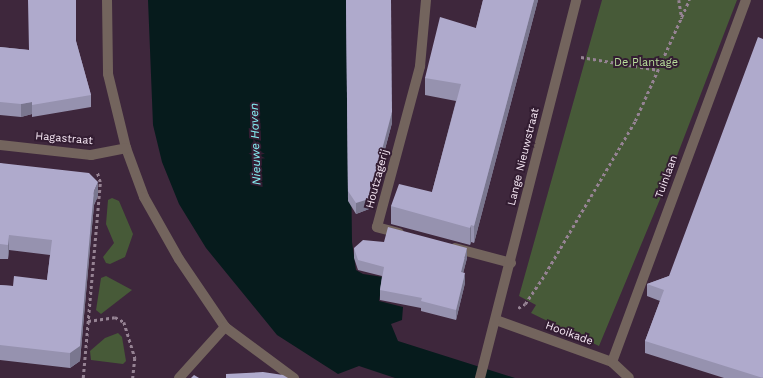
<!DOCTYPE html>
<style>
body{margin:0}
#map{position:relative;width:763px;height:378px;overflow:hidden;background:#3e273c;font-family:"Work Sans",sans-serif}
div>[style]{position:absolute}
.green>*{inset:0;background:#475a38}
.water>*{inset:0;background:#061b1c}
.path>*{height:2.5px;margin-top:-1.25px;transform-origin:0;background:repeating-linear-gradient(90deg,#968394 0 3px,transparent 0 6px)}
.street>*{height:10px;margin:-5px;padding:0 5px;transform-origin:5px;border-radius:5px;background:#73645d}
.wall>*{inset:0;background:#9692af}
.shaded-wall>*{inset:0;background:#7a778f}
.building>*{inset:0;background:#afaacc}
span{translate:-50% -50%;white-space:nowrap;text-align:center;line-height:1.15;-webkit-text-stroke:4px #331d32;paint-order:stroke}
.park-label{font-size:11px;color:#b9df9c}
.street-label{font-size:11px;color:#f6e7f4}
.water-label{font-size:12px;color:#86f0f5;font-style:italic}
</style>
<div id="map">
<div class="green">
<i style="clip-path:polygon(602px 0,737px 0,663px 192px,599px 346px,531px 313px,536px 305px,519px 296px)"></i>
<i style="clip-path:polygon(112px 198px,119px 201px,133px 234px,125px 257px,110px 264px,106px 263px,103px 257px,114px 243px,106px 224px,108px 200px)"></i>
<i style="clip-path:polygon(106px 276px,132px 290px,101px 314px,96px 310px,101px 278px)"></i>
<i style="clip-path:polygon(118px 333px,122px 337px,126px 361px,123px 364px,91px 360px,90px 351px,105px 338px)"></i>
</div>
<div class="water">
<i style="clip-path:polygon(148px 0,349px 0,352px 242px,356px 270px,363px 274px,383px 277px,379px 301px,403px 307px,402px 320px,391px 324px,398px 341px,515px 378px,395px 378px,359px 366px,338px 374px,277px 335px,206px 248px,179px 204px,162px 162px,153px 125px)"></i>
</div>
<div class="path">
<i style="left:679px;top:0;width:19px;rotate:81deg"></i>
<i style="left:581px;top:57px;width:79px;rotate:9.5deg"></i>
<i style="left:518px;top:308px;width:8px;rotate:-30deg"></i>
<i style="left:525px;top:304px;width:36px;rotate:-56deg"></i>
<i style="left:545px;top:274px;width:178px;rotate:-59.5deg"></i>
<i style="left:635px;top:121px;width:133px;rotate:-65.9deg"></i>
<i style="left:88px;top:321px;width:27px;rotate:-8deg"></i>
<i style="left:115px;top:317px;width:10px;rotate:29deg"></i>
<i style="left:124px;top:322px;width:38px;rotate:73deg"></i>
<i style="left:135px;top:358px;width:20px;rotate:96deg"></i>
<i style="left:83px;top:378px;width:197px;rotate:-85deg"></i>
<i style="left:100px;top:182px;width:10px;rotate:-107deg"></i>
</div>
<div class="street">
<i style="left:107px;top:0;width:74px;rotate:89.2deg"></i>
<i style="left:108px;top:74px;width:76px;rotate:76.3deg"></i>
<i style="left:126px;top:148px;width:52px;rotate:69.8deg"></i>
<i style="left:144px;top:197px;width:71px;rotate:60.6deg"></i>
<i style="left:179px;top:259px;width:82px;rotate:55.9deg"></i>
<i style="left:225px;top:327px;width:86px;rotate:36.5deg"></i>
<i style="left:0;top:145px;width:92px;rotate:6.3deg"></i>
<i style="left:91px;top:155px;width:36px;rotate:-11deg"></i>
<i style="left:399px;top:233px;width:23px;rotate:-165deg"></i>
<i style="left:377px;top:227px;width:167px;rotate:-75deg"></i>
<i style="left:420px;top:66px;width:66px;rotate:-84.8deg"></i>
<i style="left:455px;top:248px;width:58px;rotate:15deg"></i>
<i style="left:496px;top:320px;width:123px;rotate:19.9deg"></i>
<i style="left:612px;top:362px;width:23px;rotate:43deg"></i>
<i style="left:612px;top:362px;width:386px;rotate:-69.7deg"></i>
<i style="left:179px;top:378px;width:69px;rotate:-48deg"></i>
<i style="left:480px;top:378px;width:390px;rotate:-75.7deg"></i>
</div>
<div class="wall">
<i style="clip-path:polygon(346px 0,392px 123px,369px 209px,356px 214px,348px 201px)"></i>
<i style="clip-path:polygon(483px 0,538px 0,474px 243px,471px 242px,470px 245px,391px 224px,391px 206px,432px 192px,456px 101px,425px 95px,425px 78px,476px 28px)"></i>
<i style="clip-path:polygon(76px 41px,91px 95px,91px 107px,32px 117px,32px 114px,21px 117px,0 115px,0 47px,29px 50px)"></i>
<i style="clip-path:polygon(0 163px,98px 196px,94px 205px,91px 237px,80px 361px,70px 368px,0 360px,0 285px,13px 286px,47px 280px,50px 255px,9px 250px,8px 259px,0 259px)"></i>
<i style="clip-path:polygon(354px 248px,467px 258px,463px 273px,465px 283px,456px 320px,421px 311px,421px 308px,380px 300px,380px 290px,382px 276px,358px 270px,354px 258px)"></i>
<i style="clip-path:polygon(669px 276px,763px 378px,724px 378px,645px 353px,645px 341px,660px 301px,647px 296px,647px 284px)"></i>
</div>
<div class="shaded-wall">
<i style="clip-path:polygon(534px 0,538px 0,474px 243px,474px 226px)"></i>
<i style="clip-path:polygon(32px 102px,32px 114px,21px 117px,21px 104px)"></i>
<i style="clip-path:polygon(392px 112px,392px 123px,369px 209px,356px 214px,356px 203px)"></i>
<i style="clip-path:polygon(98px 182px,98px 196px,94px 205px,91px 237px,80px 361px,70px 368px,70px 353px,94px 191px)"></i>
<i style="clip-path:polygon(471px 225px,471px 242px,470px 245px,470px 228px)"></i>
<i style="clip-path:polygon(9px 235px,9px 250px,8px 259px,8px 245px)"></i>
<i style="clip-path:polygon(467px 248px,467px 258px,461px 282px,461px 272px)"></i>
<i style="clip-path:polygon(465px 273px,465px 283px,456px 320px,456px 310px)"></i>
</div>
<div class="building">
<i style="clip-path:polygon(28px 0,76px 0,76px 41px,91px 95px,32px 105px,32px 102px,21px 104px,0 102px,0 47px,29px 50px)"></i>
<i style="clip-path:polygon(346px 0,391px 0,392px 112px,369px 199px,356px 203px,348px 191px)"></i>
<i style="clip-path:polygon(483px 0,534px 0,474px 226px,471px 225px,470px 228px,391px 206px,399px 184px,432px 192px,461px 84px,425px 78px,440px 17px,476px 28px)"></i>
<i style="clip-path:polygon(758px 37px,763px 39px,763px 378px,645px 341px,664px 290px,647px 284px,669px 276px)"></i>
<i style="clip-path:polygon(0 163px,89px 173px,98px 182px,94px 191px,91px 222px,80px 346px,70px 353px,0 345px,0 285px,13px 286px,14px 276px,47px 280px,52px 240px,9px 235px,8px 245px,0 244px)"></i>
<i style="clip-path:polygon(388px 227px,467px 248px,461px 272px,465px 273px,456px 310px,421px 301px,422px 298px,380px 290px,384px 267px,358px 260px,354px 248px,363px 240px,384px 242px)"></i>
<i style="clip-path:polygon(263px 372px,283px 375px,288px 378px,226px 378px,226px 374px)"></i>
<i style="clip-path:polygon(194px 375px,199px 378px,191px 378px)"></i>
</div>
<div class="park-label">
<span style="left:646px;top:63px">De Plantage</span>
</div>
<div class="street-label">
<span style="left:64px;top:139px;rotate:5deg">Hagastraat</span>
<span style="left:524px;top:157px;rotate:-76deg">Lange Nieuwstraat</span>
<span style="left:667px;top:177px;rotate:-70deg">Tuinlaan</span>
<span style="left:378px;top:179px;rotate:-75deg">Houtzagerij</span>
<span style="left:569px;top:334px;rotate:20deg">Hooikade</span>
</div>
<div class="water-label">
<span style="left:256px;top:144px;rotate:-92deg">Nieuwe Haven</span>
</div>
</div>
